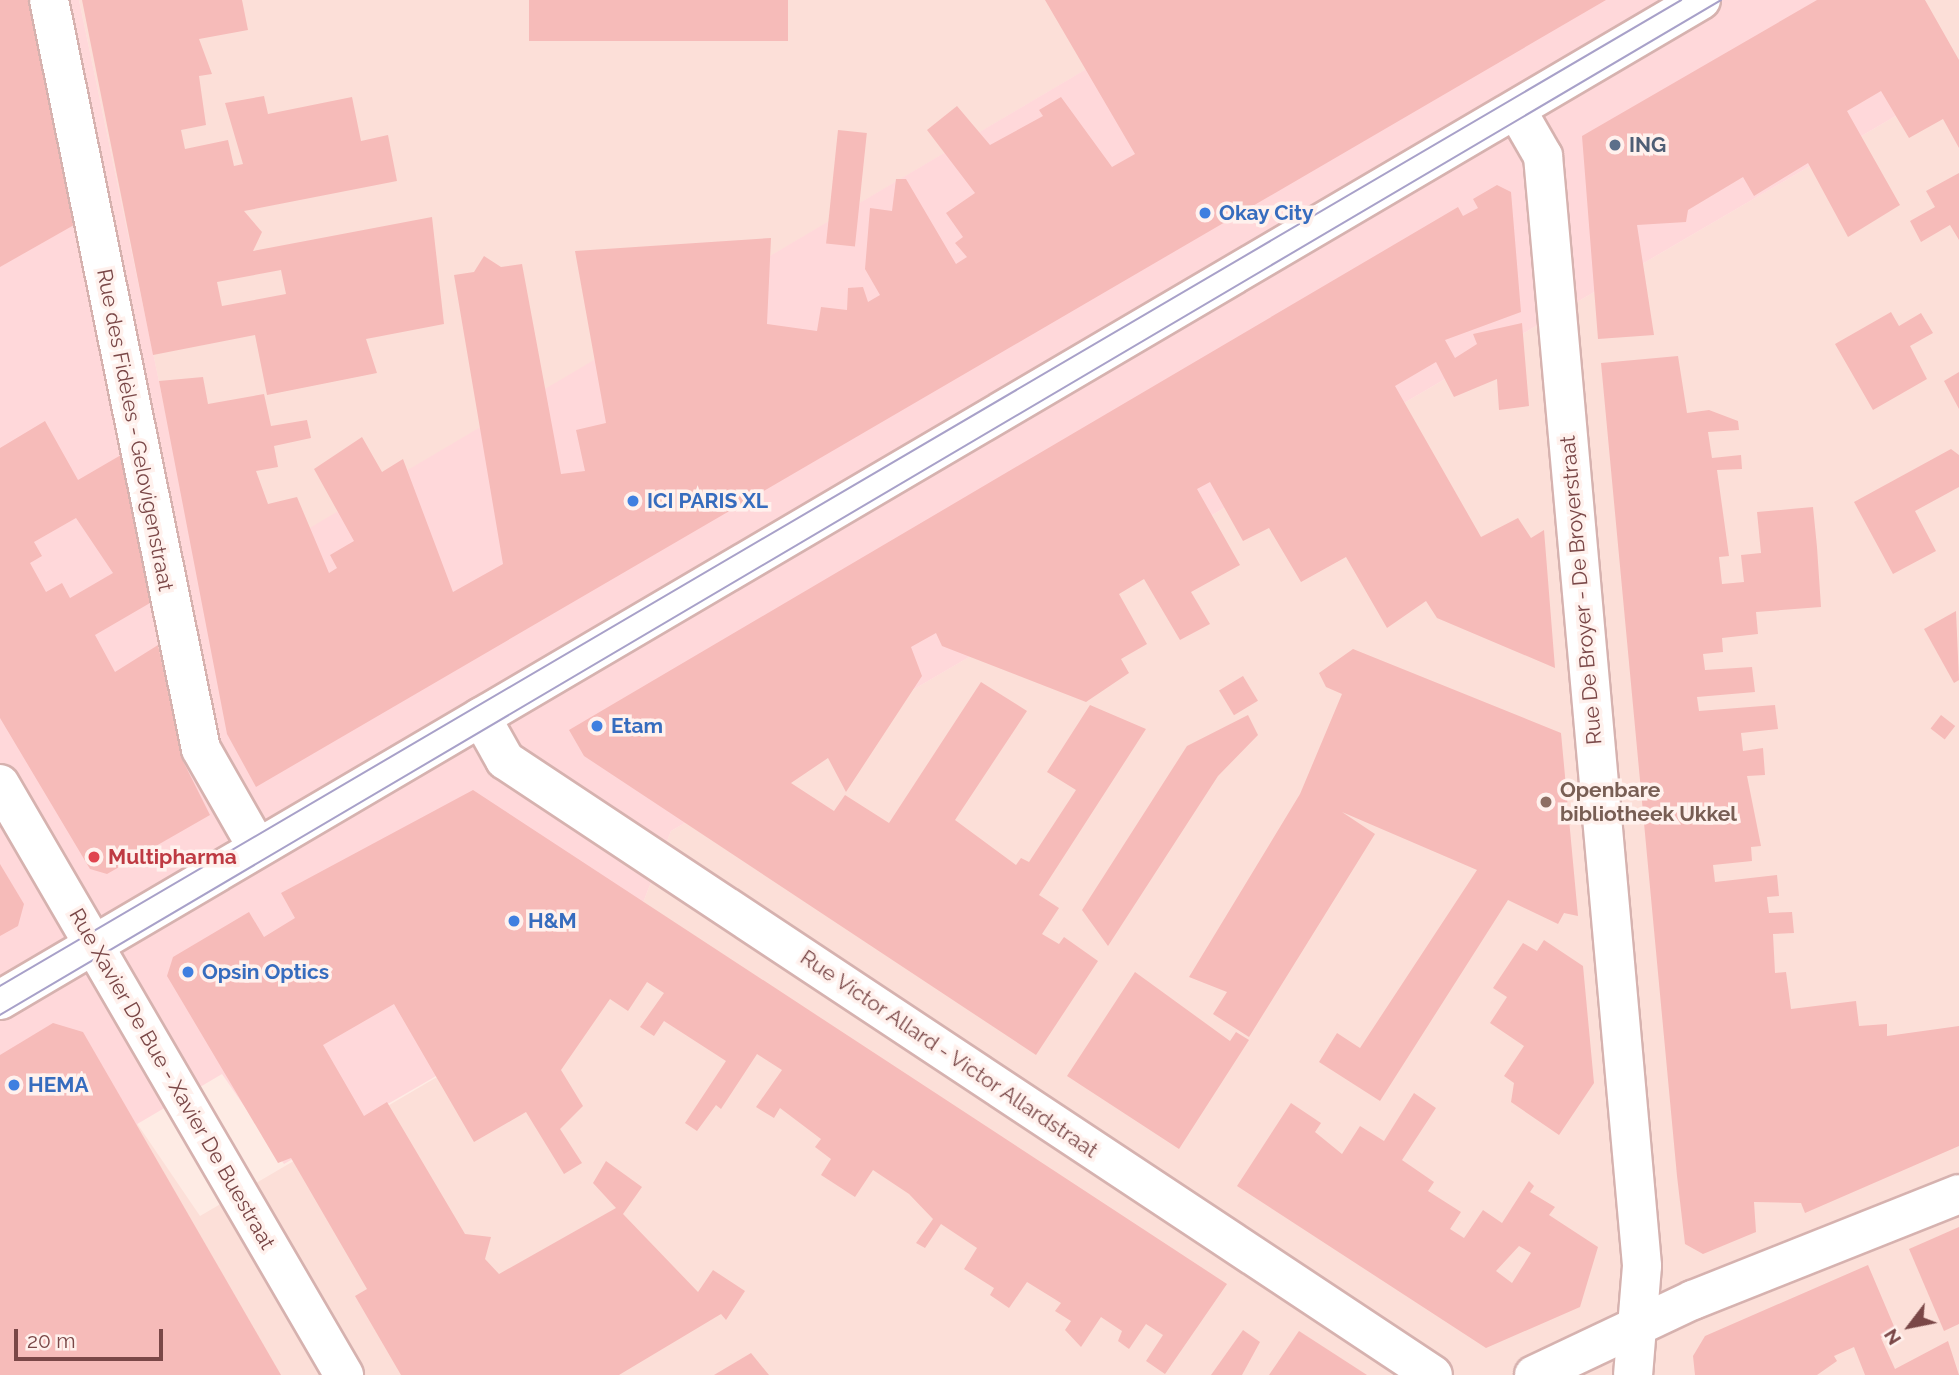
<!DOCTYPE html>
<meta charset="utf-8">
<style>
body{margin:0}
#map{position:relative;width:1959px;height:1375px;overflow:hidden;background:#feebe4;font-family:Raleway,sans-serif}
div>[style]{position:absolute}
.residential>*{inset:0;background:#fcdfd8}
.commercial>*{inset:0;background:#ffd8da}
.building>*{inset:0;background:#f6bbb9;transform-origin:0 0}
.roads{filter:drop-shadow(2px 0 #d6b2af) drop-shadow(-2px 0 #d6b2af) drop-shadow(0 2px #d6b2af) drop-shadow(0 -2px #d6b2af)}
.street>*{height:38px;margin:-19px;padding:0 19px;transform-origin:19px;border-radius:19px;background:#fff}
.secondary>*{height:38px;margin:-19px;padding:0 19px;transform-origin:19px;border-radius:19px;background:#fff}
.tram>*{height:2px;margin:-1px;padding:0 1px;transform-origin:1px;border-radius:1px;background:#a8a1c9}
.dots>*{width:19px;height:19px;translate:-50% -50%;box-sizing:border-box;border:4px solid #fff1ed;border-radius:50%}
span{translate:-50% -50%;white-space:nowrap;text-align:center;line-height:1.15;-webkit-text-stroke:7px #fff1ed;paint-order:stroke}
.service-label{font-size:21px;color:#4e5e75;font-weight:700}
.left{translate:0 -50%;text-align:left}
.shop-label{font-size:21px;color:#366cbe;font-weight:700}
.street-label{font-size:21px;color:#7a4747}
.education-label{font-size:21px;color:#785e54;font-weight:700}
.health-label{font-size:21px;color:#be3a42;font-weight:700}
.north{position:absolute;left:1875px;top:1291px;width:70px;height:70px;-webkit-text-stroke:5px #fff1ed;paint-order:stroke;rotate:238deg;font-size:19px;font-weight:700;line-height:28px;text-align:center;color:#7a4747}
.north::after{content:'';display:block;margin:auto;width:24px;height:32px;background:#7a4747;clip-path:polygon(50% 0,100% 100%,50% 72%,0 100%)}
.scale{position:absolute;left:14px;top:1329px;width:149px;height:32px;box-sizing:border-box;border:4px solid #7a4747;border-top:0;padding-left:9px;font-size:21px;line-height:24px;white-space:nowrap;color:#7a4747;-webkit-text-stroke:5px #fff1ed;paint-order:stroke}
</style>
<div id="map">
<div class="residential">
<i style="clip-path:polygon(79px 0,1203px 0,203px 592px)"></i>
<i style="clip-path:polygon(1919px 0,1959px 0,1959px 64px)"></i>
<i style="clip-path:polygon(1959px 79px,1959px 1375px,0 1375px,0 1205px,136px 1122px,200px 1216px,616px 972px,671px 831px)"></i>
</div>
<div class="commercial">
<i style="clip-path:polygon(40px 0,79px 0,203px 591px,1203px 0,1919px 0,1959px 79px,671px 831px,616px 972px,284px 1164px,222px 1074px,0 1205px,0 24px)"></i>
</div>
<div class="building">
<i style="clip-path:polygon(0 0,29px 0,74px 225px,0 267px)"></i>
<i style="clip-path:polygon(evenodd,82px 0,242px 0,248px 30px,199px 39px,212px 74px,199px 76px,206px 125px,181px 130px,185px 149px,228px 140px,234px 166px,243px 164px,225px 103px,264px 96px,268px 114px,352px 97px,361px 141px,388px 135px,397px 181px,244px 211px,262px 232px,253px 251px,432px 217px,444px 324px,366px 339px,377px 373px,267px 395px,255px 335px,153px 355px,82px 0,281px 270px,286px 294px,222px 306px,217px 282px,281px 270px)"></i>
<i style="left:529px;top:0;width:259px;height:41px"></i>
<i style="clip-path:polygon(1045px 0,1606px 0,256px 787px,227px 734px,159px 381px,203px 377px,208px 404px,264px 394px,271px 426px,307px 420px,311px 438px,274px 446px,278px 467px,256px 471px,268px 504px,297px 497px,329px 573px,337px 568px,330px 555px,354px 541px,314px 469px,362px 437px,382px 472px,403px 459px,453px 592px,503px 564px,454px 275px,474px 272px,484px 256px,501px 267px,522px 264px,561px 474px,585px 471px,576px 430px,606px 423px,575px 251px,771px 238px,767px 324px,817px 331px,821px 307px,847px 310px,848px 288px,863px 287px,868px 302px,880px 295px,865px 269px,870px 208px,892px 211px,896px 179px,906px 179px,956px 264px,967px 257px,955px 243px,963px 237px,946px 213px,975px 193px,927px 130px,957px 106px,990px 145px,1043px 116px,1039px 110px,1061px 97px,1112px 167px,1135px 154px)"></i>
<i style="clip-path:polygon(1817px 0,1925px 0,1959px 60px,1959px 148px,1943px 119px,1909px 138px,1881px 91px,1847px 111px,1900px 205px,1848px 237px,1808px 163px,1754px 196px,1743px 177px,1688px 210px,1686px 222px,1637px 225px,1654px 335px,1598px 339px,1582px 136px)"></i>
<i style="left:838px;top:130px;width:29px;height:114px;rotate:6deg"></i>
<i style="clip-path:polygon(1959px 173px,1959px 240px,1950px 225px,1921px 242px,1910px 221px,1935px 207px,1926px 191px)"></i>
<i style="clip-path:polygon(1497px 185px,1511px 192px,1521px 312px,1445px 340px,1455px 358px,1477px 344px,1473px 334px,1522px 323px,1529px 406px,1499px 410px,1497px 379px,1454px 397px,1436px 362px,1395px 386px,1481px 537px,1518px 518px,1531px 538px,1544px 530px,1555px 668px,1437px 618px,1426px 601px,1387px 628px,1346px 557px,1301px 582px,1269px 528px,1243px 541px,1210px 482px,1197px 489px,1240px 565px,1191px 592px,1210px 624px,1180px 640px,1144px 579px,1119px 594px,1147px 644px,1121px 659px,1129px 673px,1086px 702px,942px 646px,936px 633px,911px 647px,922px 676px,846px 792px,828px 758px,791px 783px,834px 811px,845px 795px,889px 823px,981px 682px,1027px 711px,955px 820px,1016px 865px,1021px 858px,1029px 862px,1076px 790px,1047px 772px,1090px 705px,1146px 729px,1039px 895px,1059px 908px,1042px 934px,1059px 944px,1064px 937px,1098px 961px,1036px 1055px,584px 756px,569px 730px,1458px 207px,1463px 216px,1478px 208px,1473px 199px)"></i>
<i style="clip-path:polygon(1891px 312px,1899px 326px,1921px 313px,1933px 333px,1910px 346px,1927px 379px,1873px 410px,1835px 344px)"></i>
<i style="clip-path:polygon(1678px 356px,1687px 413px,1709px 410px,1738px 421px,1739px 430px,1708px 432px,1712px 458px,1741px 455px,1742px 469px,1717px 470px,1729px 556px,1719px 557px,1722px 584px,1744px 582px,1741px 555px,1761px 553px,1757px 512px,1813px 507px,1817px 547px,1821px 607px,1756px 612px,1758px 634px,1722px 638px,1723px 652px,1703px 654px,1705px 670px,1752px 667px,1755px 692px,1697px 697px,1699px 711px,1775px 705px,1778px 729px,1741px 733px,1743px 751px,1763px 748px,1765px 775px,1747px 776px,1761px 846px,1751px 847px,1752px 861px,1713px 865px,1715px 882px,1777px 875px,1779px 896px,1767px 897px,1769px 913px,1792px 912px,1794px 933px,1773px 934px,1775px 973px,1786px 972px,1791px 1009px,1856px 1001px,1859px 1026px,1887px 1024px,1887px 1036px,1959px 1026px,1959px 1146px,1805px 1213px,1801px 1203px,1754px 1202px,1756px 1232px,1703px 1254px,1685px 1244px,1677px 1176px,1601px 363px)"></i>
<i style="clip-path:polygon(1959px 372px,1959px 409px,1944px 381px)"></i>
<i style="clip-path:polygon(evenodd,45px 421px,78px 480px,121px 455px,150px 603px,95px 635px,115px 672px,158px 645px,182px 759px,210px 815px,107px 874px,90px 869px,0 718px,0 448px,45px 421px,76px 518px,113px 573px,70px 598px,62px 583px,46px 592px,30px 563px,42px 556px,34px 542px,76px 518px)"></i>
<i style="clip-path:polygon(1951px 449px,1959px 455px,1959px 487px,1915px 511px,1936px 551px,1893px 574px,1854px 502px)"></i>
<i style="clip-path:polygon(1956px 611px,1959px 680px,1954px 683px,1924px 629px)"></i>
<i style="clip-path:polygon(1353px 649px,1561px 733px,1578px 916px,1564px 913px,1558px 924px,1508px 900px,1380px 1101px,1319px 1062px,1337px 1033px,1360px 1048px,1477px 870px,1342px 812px,1375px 834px,1249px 1037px,1213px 1014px,1227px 992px,1189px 977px,1300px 794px,1342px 694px,1326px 687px,1319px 673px)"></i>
<i style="left:1243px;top:676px;width:29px;height:28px;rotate:59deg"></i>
<i style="clip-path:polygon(1248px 715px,1258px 735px,1218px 776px,1108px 946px,1082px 910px,1187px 746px)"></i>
<i style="left:1941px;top:715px;width:18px;height:17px;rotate:38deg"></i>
<i style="clip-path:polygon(473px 790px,1227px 1284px,1165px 1374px,1146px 1361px,1163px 1335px,1146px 1324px,1129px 1349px,1118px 1341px,1122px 1331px,1101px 1317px,1081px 1347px,1065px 1330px,1071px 1321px,1055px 1311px,1061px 1303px,1027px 1282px,1009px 1308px,990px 1295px,994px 1288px,964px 1269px,977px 1248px,941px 1224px,925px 1248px,916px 1243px,933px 1219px,909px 1194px,873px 1170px,855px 1197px,821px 1175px,831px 1159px,815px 1147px,821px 1139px,780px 1108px,774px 1118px,756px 1107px,782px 1070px,757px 1054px,721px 1109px,716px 1105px,697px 1131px,685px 1123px,726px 1061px,664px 1021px,654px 1036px,640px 1027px,664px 993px,647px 982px,628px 1011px,610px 999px,561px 1070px,583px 1106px,560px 1129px,582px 1163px,564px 1174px,526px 1112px,474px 1142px,394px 1004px,323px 1045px,364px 1116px,387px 1102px,465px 1234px,491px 1237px,485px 1259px,499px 1274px,616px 1208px,593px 1183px,606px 1161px,642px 1187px,623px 1214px,698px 1292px,713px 1270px,745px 1291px,726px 1320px,721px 1314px,619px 1375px,401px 1375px,355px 1296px,367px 1289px,291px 1158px,278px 1163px,167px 976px,173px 957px,249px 912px,264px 937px,295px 918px,281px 893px)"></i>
<i style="clip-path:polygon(0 864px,24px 904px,18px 926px,0 936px)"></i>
<i style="clip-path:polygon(1544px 940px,1583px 966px,1594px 1083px,1559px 1135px,1511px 1102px,1514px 1083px,1504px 1076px,1524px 1046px,1490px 1023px,1507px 997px,1493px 988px,1523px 943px,1537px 951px)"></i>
<i style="clip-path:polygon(1135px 972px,1230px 1041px,1236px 1032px,1249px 1040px,1179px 1149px,1067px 1076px)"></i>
<i style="clip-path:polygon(53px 1023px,83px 1032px,281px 1375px,0 1375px,0 1055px)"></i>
<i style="clip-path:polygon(evenodd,1414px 1093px,1436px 1108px,1402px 1160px,1434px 1182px,1428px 1191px,1461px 1212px,1450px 1229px,1464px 1238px,1483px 1210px,1502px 1223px,1529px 1181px,1534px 1186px,1530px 1192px,1555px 1207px,1549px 1215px,1598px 1247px,1580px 1307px,1486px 1348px,1237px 1186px,1291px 1103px,1321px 1123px,1315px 1132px,1342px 1154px,1360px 1126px,1384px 1141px,1414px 1093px,1519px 1246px,1531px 1253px,1512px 1283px,1496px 1271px,1519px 1246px)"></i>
<i style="clip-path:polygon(1959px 1227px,1959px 1324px,1944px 1331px,1909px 1249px)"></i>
<i style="clip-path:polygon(1868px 1265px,1896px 1331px,1881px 1338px,1895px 1369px,1948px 1341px,1959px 1375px,1865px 1375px,1854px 1347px,1834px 1356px,1837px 1361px,1817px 1375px,1695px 1375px,1693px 1356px,1705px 1336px)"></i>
<i style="clip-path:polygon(1243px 1330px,1260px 1342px,1242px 1375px,1211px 1375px)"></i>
<i style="clip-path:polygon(1299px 1331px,1367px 1375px,1269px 1375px)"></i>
<i style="clip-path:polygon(751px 1353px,769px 1375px,714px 1375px)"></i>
</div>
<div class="roads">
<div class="street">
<i style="left:49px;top:0;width:764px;rotate:78.53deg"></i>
<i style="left:201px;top:749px;width:113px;rotate:60.3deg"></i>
<i style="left:1517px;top:111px;width:52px;rotate:60deg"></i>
<i style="left:1543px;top:156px;width:1114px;rotate:84.9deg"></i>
<i style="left:1642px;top:1266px;width:109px;rotate:94.7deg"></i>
<i style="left:481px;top:717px;width:49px;rotate:60.8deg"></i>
<i style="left:505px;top:760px;width:1113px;rotate:33.53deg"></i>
<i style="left:0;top:784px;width:684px;rotate:59.8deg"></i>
<i style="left:1534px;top:1375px;width:176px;rotate:-25.3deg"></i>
<i style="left:1693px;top:1300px;width:286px;rotate:-21.7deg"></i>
</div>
<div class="secondary">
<i style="left:0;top:1000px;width:1973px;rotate:-30.45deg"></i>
</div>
</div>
<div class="tram">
<i style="left:0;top:986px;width:1949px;rotate:-30.39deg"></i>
<i style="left:0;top:1015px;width:1998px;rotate:-30.53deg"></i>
</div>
<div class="dots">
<i style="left:1615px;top:145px;background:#5c6f8a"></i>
<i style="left:1205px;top:213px;background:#3f7fe0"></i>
<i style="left:633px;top:501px;background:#3f7fe0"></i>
<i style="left:597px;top:726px;background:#3f7fe0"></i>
<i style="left:1546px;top:802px;background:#8d6e63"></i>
<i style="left:94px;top:857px;background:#e0444e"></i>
<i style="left:514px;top:921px;background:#3f7fe0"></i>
<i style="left:188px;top:972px;background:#3f7fe0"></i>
<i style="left:14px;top:1085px;background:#3f7fe0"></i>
</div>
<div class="service-label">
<span class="left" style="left:1629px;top:145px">ING</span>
</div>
<div class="shop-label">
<span class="left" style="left:1219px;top:213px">Okay City</span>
<span class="left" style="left:647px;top:501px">ICI PARIS XL</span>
<span class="left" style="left:611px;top:726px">Etam</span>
<span class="left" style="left:528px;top:921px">H&amp;M</span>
<span class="left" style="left:202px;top:972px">Opsin Optics</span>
<span class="left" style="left:28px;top:1085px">HEMA</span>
</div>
<div class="street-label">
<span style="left:135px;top:430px;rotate:79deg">Rue des Fidèles - Gelovigenstraat</span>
<span style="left:1581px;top:590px;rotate:-95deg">Rue De Broyer - De Broyerstraat</span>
<span style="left:949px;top:1054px;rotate:34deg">Rue Victor Allard - Victor Allardstraat</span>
<span style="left:172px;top:1079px;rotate:60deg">Rue Xavier De Bue - Xavier De Buestraat</span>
</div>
<div class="education-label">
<span class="left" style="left:1560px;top:802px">Openbare<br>bibliotheek Ukkel</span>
</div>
<div class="health-label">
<span class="left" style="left:108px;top:857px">Multipharma</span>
</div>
<div class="north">N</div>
<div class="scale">20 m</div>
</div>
